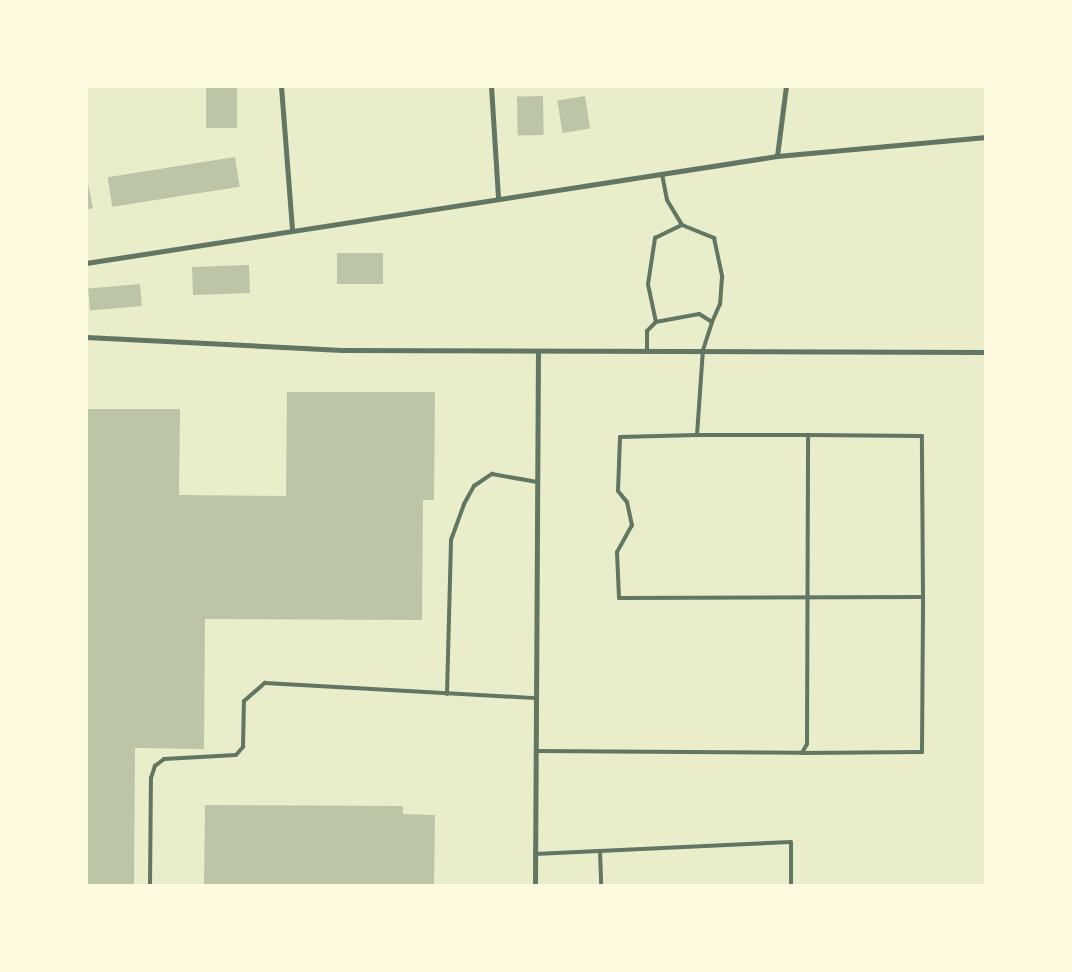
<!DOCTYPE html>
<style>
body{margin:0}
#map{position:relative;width:1072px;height:972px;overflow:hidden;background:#e9edc9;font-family:Roboto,sans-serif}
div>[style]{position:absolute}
.building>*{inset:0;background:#bcc5a7;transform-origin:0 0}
.service>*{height:4px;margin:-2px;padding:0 2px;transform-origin:2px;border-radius:2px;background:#617663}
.minor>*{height:5px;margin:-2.5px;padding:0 2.5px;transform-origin:2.5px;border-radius:2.5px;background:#617663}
span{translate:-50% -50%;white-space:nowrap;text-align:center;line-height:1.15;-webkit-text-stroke:4px #fefae0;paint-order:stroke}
.frame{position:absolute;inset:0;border:88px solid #fefae0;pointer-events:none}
</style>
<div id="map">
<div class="building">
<i style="left:206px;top:86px;width:31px;height:42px"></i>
<i style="left:543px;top:96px;width:39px;height:26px;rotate:89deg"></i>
<i style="left:585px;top:96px;width:33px;height:28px;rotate:81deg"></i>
<i style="left:235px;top:157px;width:30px;height:129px;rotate:81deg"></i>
<i style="clip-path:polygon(86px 174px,93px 208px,86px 210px)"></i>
<i style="left:337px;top:253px;width:46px;height:31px"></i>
<i style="left:249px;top:265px;width:28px;height:57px;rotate:88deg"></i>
<i style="left:140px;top:284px;width:22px;height:52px;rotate:85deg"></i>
<i style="clip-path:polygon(287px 392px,435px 392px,434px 500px,423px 500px,422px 620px,205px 619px,204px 749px,135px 748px,134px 886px,86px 886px,86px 409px,180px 409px,179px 495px,286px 496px)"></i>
<i style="clip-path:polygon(205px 805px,403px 806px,403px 814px,435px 815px,434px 886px,204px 886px)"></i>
</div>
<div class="service">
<i style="left:662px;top:174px;width:26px;rotate:79deg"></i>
<i style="left:667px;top:200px;width:29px;rotate:59deg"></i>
<i style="left:682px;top:225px;width:35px;rotate:22deg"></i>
<i style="left:714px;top:238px;width:40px;rotate:78deg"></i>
<i style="left:722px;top:277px;width:27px;rotate:94deg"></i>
<i style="left:720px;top:304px;width:20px;rotate:114deg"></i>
<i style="left:656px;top:322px;width:39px;rotate:-102deg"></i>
<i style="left:648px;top:284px;width:47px;rotate:-81.3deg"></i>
<i style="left:655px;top:238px;width:30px;rotate:-26deg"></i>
<i style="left:697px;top:435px;width:77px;rotate:178.5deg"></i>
<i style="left:620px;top:437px;width:54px;rotate:92.1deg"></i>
<i style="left:618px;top:491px;width:14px;rotate:51deg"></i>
<i style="left:627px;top:502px;width:24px;rotate:78deg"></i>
<i style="left:632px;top:525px;width:31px;rotate:119deg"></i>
<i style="left:617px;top:552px;width:46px;rotate:87.5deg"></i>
<i style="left:619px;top:598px;width:304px;rotate:-0.2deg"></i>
<i style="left:923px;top:597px;width:161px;rotate:-90.4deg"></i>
<i style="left:922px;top:436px;width:114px;rotate:-179.5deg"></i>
<i style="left:447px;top:694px;width:154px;rotate:-88.5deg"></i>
<i style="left:451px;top:540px;width:38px;rotate:-70deg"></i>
<i style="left:464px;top:504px;width:21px;rotate:-61deg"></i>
<i style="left:474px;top:486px;width:22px;rotate:-34deg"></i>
<i style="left:492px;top:474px;width:46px;rotate:10.1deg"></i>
<i style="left:536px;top:751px;width:266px;rotate:0.4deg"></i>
<i style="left:802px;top:753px;width:10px;rotate:-61deg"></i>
<i style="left:807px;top:744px;width:309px;rotate:-89.8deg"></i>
<i style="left:808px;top:435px;width:111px;rotate:180deg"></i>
<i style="left:697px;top:435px;width:85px;rotate:-86deg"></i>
<i style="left:703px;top:350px;width:29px;rotate:-72deg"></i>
<i style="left:712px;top:322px;width:15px;rotate:-148deg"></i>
<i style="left:699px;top:314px;width:44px;rotate:169.5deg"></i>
<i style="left:656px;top:322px;width:13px;rotate:135deg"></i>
<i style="left:647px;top:331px;width:19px;rotate:90deg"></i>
<i style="left:802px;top:753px;width:120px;rotate:-0.5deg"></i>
<i style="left:922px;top:752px;width:155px;rotate:-89.6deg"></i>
<i style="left:600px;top:851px;width:35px;rotate:88deg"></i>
<i style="left:535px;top:854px;width:256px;rotate:-2.7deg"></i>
<i style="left:791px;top:842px;width:44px;rotate:90deg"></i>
<i style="left:150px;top:886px;width:108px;rotate:-89.5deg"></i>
<i style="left:151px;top:778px;width:13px;rotate:-72deg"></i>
<i style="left:155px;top:766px;width:11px;rotate:-38deg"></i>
<i style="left:164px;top:759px;width:72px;rotate:-3.2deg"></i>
<i style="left:236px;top:755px;width:11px;rotate:-49deg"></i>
<i style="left:243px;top:747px;width:46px;rotate:-88.8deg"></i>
<i style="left:244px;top:701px;width:28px;rotate:-41deg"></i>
<i style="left:265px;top:683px;width:271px;rotate:3.2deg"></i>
</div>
<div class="minor">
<i style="left:281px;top:86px;width:144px;rotate:85.6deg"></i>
<i style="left:491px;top:86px;width:112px;rotate:86.4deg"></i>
<i style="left:777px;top:156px;width:71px;rotate:-82.7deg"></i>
<i style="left:86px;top:263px;width:699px;rotate:-8.8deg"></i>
<i style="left:777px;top:156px;width:210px;rotate:-5.2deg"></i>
<i style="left:86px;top:337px;width:256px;rotate:2.9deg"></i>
<i style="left:342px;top:350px;width:644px;rotate:0.18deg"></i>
<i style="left:535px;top:886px;width:534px;rotate:-89.68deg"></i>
</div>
<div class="frame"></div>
</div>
